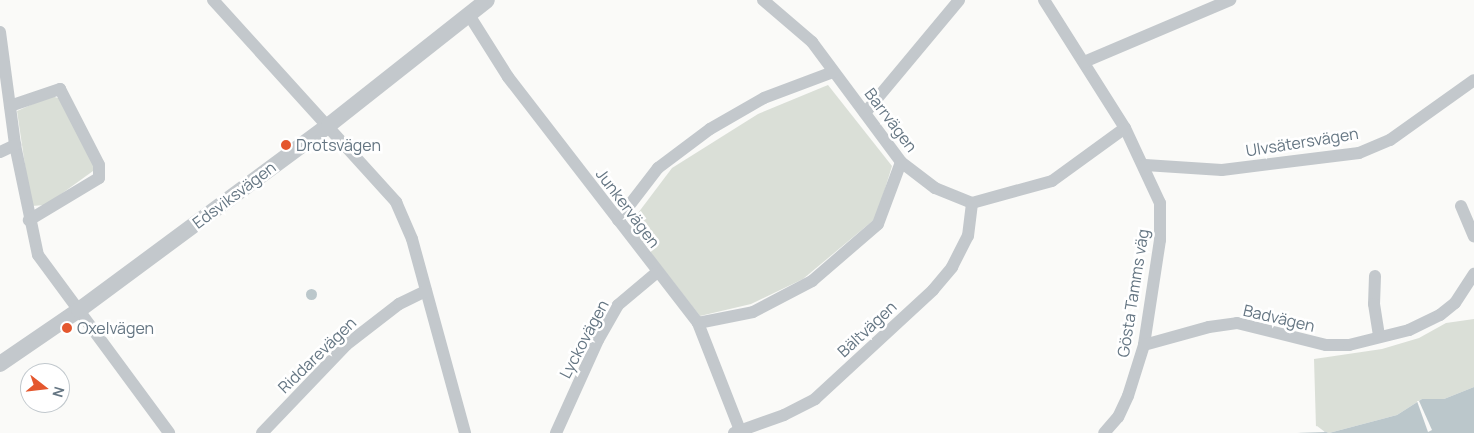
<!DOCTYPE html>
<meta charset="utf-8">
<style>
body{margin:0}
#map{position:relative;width:1474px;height:433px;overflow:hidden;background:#fafaf8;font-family:Manrope,sans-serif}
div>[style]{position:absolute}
.green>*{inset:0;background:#dadfd7}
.water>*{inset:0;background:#bbc7cb}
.round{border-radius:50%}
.pier>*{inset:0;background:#fafaf8}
.minor>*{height:12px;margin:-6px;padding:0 6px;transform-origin:6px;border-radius:6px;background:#c3c8cc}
.tertiary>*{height:16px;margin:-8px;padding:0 8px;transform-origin:8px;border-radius:8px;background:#c3c8cc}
.dots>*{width:14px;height:14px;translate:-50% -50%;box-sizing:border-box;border:2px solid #fff;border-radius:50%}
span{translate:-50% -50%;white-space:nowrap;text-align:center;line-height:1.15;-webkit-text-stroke:5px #fff;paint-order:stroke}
.street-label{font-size:16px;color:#657683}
.poi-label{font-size:16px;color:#657683}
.left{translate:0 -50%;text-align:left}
.north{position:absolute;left:20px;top:363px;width:50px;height:50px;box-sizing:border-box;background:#fff;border:1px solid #c1c8cd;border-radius:50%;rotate:106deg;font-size:14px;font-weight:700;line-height:20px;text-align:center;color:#657683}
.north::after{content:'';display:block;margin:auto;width:18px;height:22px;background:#e4572e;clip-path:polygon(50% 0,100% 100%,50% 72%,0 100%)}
</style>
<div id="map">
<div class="green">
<i style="clip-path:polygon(828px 85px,892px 166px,876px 218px,803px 279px,751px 304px,700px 316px,629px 225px,672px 168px,758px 114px)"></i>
<i style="clip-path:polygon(51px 96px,62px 99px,93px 161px,93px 171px,46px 205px,31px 206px,17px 111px)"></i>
<i style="clip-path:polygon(1474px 319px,1474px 387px,1444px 399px,1422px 399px,1397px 415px,1329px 433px,1316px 428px,1314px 359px,1382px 349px,1419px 338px,1446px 323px)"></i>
</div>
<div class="water">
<i class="round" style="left:305.5px;top:288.5px;width:11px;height:11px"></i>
<i style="clip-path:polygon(1474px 387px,1474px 433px,1297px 433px,1316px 428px,1329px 433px,1397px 415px,1422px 399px,1444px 399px)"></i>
</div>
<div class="pier">
<i style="clip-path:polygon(1417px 401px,1419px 401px,1432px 430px,1428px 432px)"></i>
<i style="clip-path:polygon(1317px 426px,1325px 432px,1294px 433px,1294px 432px)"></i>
</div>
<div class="minor">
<i style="left:213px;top:0;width:273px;rotate:47.8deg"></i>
<i style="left:396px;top:202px;width:40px;rotate:66.6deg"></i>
<i style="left:412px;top:239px;width:201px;rotate:74.7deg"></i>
<i style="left:763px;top:0;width:65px;rotate:40.6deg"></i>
<i style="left:812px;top:42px;width:149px;rotate:53.4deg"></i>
<i style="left:901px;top:162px;width:43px;rotate:37.4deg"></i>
<i style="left:935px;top:188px;width:40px;rotate:22deg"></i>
<i style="left:972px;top:203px;width:83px;rotate:-15.4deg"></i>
<i style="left:1052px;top:181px;width:90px;rotate:-36deg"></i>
<i style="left:1044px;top:0;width:151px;rotate:57.7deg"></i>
<i style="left:1125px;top:128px;width:83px;rotate:65deg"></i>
<i style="left:1160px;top:203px;width:37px;rotate:90deg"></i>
<i style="left:1160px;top:240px;width:106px;rotate:98.7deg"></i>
<i style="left:1144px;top:345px;width:53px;rotate:107.4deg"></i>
<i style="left:1128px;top:396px;width:23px;rotate:115deg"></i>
<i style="left:1118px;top:417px;width:21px;rotate:131deg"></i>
<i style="left:469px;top:15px;width:73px;rotate:57.8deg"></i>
<i style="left:508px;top:77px;width:311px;rotate:52.3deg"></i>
<i style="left:698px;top:323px;width:115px;rotate:68.6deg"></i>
<i style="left:0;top:32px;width:114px;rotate:82.4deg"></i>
<i style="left:15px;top:145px;width:112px;rotate:78.2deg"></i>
<i style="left:38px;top:255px;width:221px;rotate:53.6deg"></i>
<i style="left:1084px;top:62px;width:159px;rotate:-23deg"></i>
<i style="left:10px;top:106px;width:53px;rotate:-18.8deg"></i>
<i style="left:60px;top:89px;width:85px;rotate:62.8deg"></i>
<i style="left:99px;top:165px;width:13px;rotate:90deg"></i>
<i style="left:99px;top:178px;width:82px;rotate:149deg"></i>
<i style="left:865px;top:113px;width:147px;rotate:-50.2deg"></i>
<i style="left:0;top:152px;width:17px;rotate:-25deg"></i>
<i style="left:1145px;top:165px;width:77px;rotate:3.7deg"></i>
<i style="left:1222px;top:170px;width:138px;rotate:-7.1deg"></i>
<i style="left:1359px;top:153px;width:34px;rotate:-23deg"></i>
<i style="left:1390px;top:140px;width:103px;rotate:-35.5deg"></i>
<i style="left:1461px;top:206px;width:33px;rotate:67deg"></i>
<i style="left:618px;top:220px;width:66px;rotate:-52.4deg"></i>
<i style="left:658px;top:168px;width:65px;rotate:-36.9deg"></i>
<i style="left:710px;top:129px;width:62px;rotate:-29.9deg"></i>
<i style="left:764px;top:98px;width:74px;rotate:-20.6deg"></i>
<i style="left:1375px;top:276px;width:28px;rotate:92deg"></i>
<i style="left:1374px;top:304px;width:33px;rotate:81deg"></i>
<i style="left:698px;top:323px;width:56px;rotate:-11.3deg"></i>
<i style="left:753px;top:312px;width:67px;rotate:-27.7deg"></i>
<i style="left:812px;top:281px;width:87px;rotate:-40.8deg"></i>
<i style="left:878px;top:224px;width:66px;rotate:-69.6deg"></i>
<i style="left:1144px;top:345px;width:67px;rotate:-15.5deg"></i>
<i style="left:1209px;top:327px;width:28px;rotate:-8deg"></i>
<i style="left:1237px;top:323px;width:92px;rotate:13.9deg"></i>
<i style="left:1326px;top:345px;width:23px"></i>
<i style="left:1349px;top:345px;width:62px;rotate:-14deg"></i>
<i style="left:1409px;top:330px;width:34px;rotate:-26deg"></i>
<i style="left:1440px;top:315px;width:19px;rotate:-39deg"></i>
<i style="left:1455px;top:303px;width:35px;rotate:-57deg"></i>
<i style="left:262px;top:433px;width:122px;rotate:-46.3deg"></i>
<i style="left:346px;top:345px;width:67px;rotate:-37.7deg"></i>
<i style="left:399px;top:304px;width:30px;rotate:-26deg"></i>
<i style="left:556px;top:433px;width:102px;rotate:-65.7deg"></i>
<i style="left:598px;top:340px;width:40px;rotate:-60.3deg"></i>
<i style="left:618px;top:305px;width:50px;rotate:-40.1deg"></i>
<i style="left:734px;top:433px;width:53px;rotate:-19.8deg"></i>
<i style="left:784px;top:415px;width:35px;rotate:-27deg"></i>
<i style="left:815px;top:399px;width:161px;rotate:-42.7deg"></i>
<i style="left:933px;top:290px;width:30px;rotate:-50deg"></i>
<i style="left:952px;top:267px;width:35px;rotate:-63deg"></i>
<i style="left:968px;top:236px;width:33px;rotate:-83deg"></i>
</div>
<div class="tertiary">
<i style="left:0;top:364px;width:96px;rotate:-34.4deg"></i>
<i style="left:79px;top:310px;width:311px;rotate:-36.5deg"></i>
<i style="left:329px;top:125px;width:201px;rotate:-38.3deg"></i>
</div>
<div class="dots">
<i style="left:286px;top:145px;background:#e4572e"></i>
<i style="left:67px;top:328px;background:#e4572e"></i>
</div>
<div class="street-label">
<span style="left:891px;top:120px;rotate:53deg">Barrvägen</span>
<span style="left:1302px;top:142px;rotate:-9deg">Ulvsätersvägen</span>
<span style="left:234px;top:195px;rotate:-37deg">Edsviksvägen</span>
<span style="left:628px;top:208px;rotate:53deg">Junkervägen</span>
<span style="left:1133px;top:293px;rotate:-81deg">Gösta Tamms väg</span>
<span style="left:1279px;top:318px;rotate:13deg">Badvägen</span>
<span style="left:867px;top:329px;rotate:-43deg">Bältvägen</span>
<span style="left:584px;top:339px;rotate:-62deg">Lyckovägen</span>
<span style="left:317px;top:355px;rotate:-44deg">Riddarevägen</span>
</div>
<div class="poi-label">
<span class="left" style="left:296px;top:145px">Drotsvägen</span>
<span class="left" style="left:77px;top:328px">Oxelvägen</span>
</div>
<div class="north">N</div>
</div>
